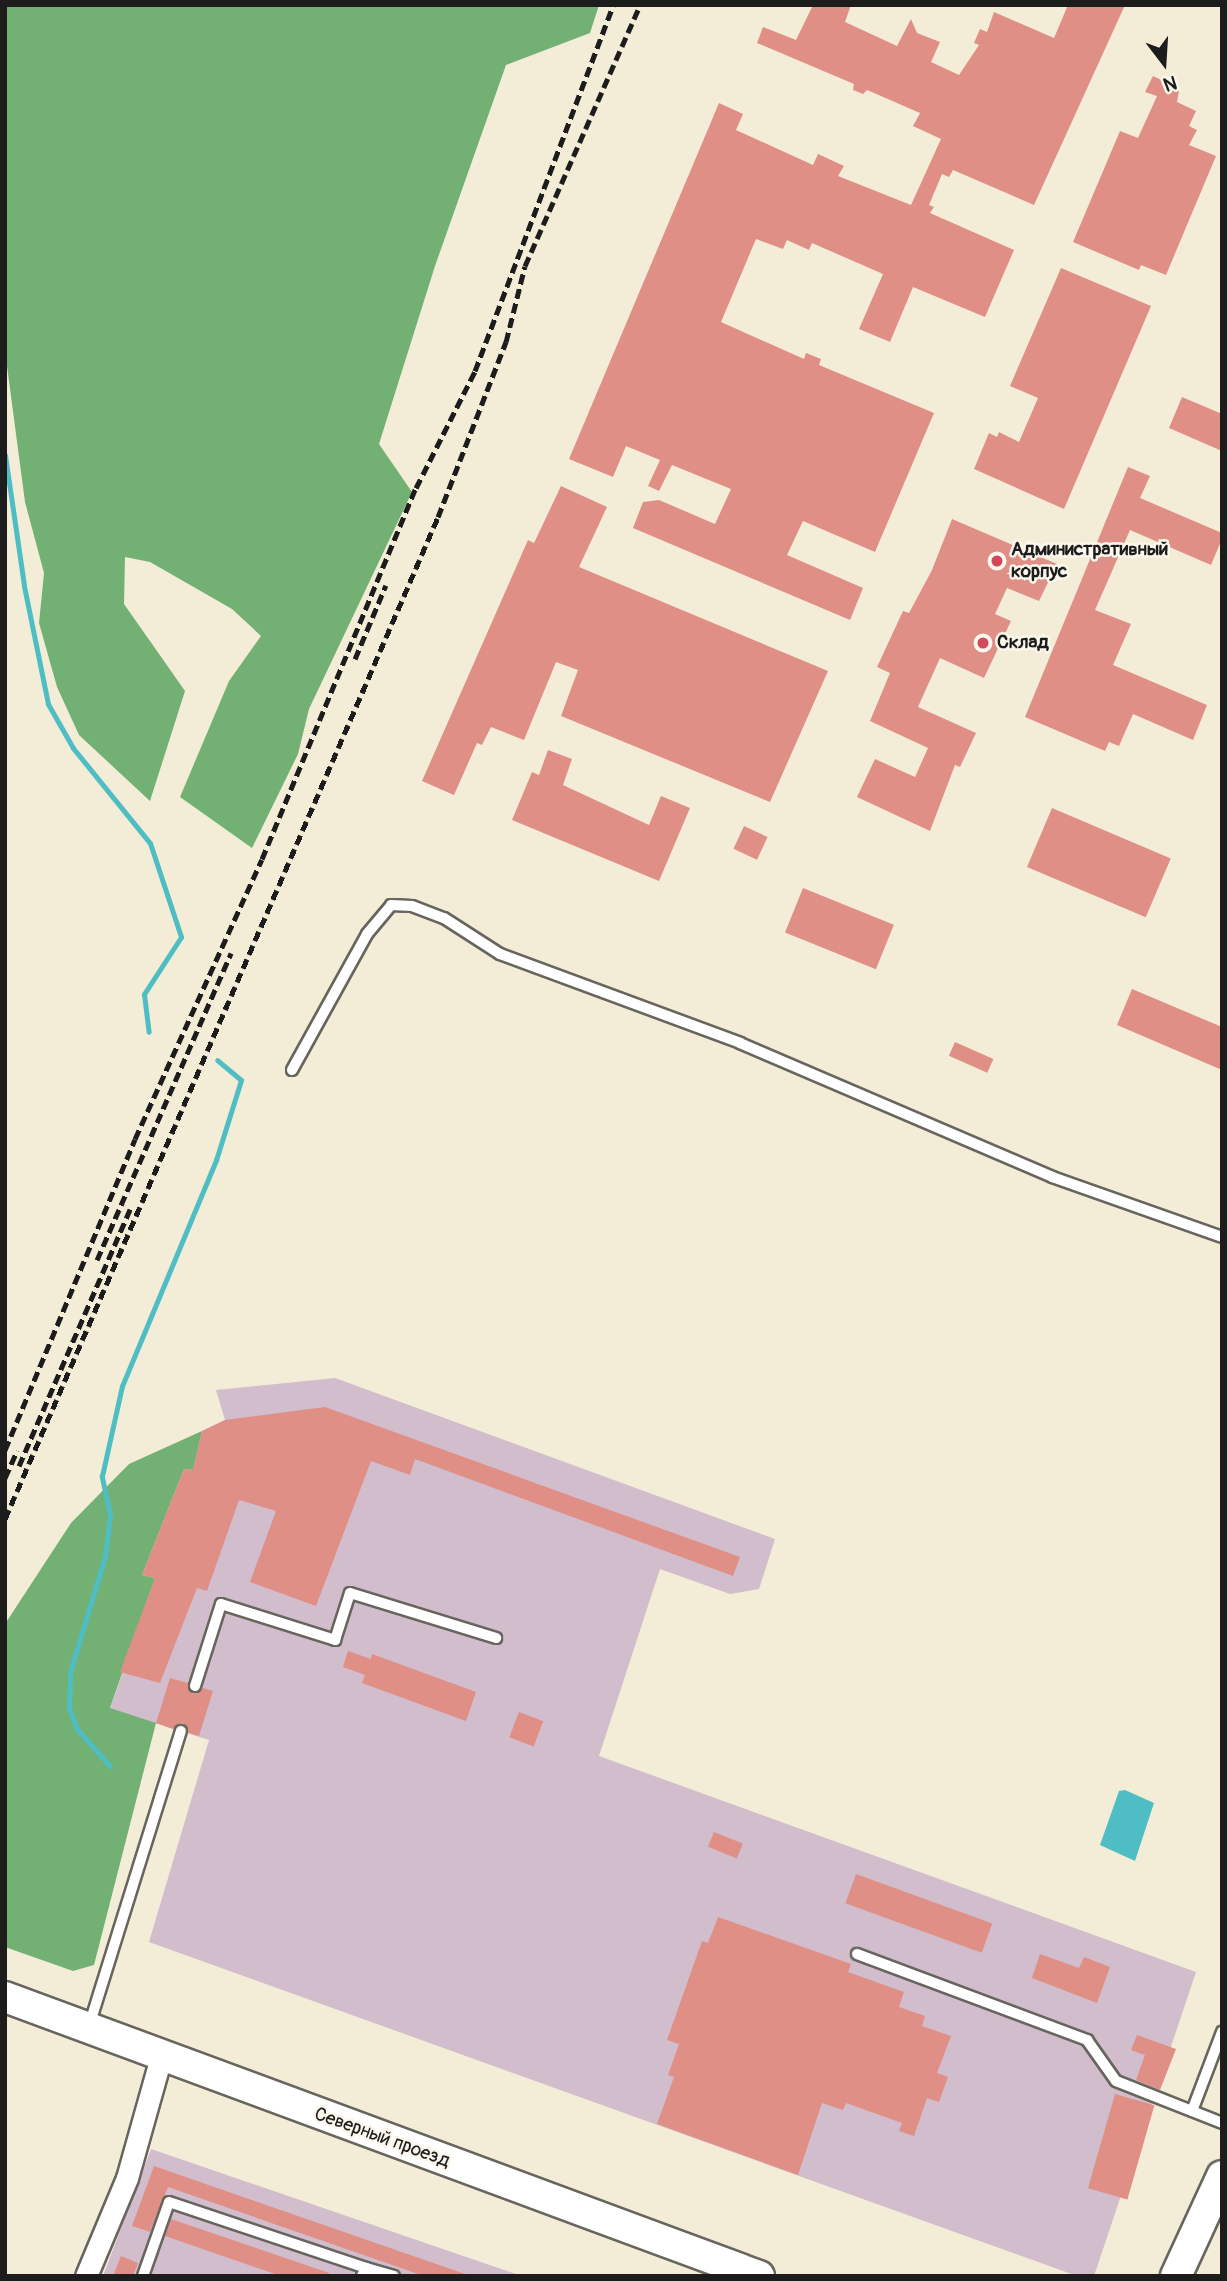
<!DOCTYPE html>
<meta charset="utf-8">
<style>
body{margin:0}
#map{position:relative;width:1227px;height:2281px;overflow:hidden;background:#f3edd7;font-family:Pangolin,sans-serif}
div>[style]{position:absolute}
.industrial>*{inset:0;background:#d1bdcc}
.forest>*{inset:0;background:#72b173}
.water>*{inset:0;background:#4fbdc4}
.stream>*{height:5px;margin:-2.5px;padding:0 2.5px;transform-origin:2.5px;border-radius:2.5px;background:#4fbdc4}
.building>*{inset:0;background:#e08f86;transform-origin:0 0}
.roads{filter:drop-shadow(2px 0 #67655d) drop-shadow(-2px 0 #67655d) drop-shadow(0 2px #67655d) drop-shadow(0 -2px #67655d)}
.lane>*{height:10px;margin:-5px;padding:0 5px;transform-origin:5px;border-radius:5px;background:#fff}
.street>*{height:21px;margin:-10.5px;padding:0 10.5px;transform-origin:10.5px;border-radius:10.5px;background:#fff}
.secondary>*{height:30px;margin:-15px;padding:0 15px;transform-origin:15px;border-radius:15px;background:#fff}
.rail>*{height:5px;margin-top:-2.5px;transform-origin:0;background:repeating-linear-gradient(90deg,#1c1c1c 0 10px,transparent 0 15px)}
.dots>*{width:19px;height:19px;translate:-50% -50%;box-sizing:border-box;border:4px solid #fbf7ec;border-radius:50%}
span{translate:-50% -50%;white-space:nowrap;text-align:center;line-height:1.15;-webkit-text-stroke:5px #fbf7ec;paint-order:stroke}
.poi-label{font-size:19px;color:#1c1c1c;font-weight:700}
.left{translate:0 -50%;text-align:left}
.street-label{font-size:19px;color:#1c1c1c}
.frame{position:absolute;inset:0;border:7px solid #1c1c1c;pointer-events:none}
.north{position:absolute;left:1129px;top:28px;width:70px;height:70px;-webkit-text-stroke:5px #fbf7ec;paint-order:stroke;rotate:163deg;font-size:19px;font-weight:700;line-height:28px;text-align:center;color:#1c1c1c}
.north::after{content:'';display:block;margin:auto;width:24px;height:32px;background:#1c1c1c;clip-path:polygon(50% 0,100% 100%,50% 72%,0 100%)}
</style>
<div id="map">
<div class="industrial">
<i style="clip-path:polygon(335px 1378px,775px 1539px,759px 1589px,730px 1594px,660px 1569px,599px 1756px,1196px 1972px,1094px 2276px,1077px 2276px,149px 1942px,209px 1740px,110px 1709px,155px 1578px,142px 1575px,184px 1469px,192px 1470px,202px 1431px,225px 1420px,216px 1390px)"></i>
<i style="clip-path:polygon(151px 2149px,522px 2276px,103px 2276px)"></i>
</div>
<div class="forest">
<i style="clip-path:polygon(5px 5px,599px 5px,590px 33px,506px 65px,435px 266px,379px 444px,412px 492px,309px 709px,298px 754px,252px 848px,180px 797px,229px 681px,261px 636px,232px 609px,150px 562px,125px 557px,124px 604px,185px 691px,150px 801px,79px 735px,57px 687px,39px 623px,44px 573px,25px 502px,5px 351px)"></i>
<i style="clip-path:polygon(202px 1431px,193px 1470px,184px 1469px,142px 1575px,155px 1578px,110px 1708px,156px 1723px,94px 1965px,73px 1971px,5px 1947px,5px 1624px,71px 1523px,129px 1464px)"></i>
</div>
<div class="water">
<i style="clip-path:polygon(1125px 1790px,1154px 1803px,1135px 1861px,1100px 1845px,1119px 1791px)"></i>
</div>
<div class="stream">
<i style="left:5px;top:455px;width:132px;rotate:81.7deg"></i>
<i style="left:24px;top:586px;width:120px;rotate:78.5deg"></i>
<i style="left:48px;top:704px;width:51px;rotate:60.4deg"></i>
<i style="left:73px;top:748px;width:122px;rotate:51deg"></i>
<i style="left:150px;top:843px;width:99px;rotate:71.7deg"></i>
<i style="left:181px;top:937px;width:68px;rotate:123deg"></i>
<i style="left:144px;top:994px;width:38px;rotate:83deg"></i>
<i style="left:110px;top:1766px;width:50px;rotate:-131.7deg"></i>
<i style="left:77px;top:1729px;width:22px;rotate:-111deg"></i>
<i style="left:69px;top:1708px;width:36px;rotate:-88deg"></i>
<i style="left:70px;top:1672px;width:121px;rotate:-73.2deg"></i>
<i style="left:105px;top:1556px;width:41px;rotate:-83deg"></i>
<i style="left:110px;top:1515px;width:40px;rotate:-102deg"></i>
<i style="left:102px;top:1476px;width:92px;rotate:-77.5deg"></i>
<i style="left:122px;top:1386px;width:245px;rotate:-67.4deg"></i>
<i style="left:216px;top:1160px;width:84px;rotate:-72.6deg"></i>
<i style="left:241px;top:1080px;width:31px;rotate:-140deg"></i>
</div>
<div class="building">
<i style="clip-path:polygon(813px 5px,851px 5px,845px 22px,897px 46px,911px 19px,917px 33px,940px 42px,931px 62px,959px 75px,979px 45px,974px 43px,980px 29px,987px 32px,994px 12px,1054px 38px,1068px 5px,1125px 5px,1034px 205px,953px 170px,949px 177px,942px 174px,929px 205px,934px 207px,930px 213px,1014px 250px,985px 317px,913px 287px,890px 342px,859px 329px,883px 274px,812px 243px,809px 250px,787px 240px,783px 249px,756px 239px,721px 322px,804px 359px,806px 353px,821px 359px,819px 365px,934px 413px,875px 552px,803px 521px,787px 555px,863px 588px,850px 620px,633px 528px,643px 502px,659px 500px,715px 524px,731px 489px,672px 465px,659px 491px,648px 486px,660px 460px,626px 446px,613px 477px,569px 459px,719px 103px,743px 114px,736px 130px,813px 165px,818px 154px,844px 166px,838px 176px,911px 205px,941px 139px,913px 126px,920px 113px,867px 90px,863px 94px,853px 90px,854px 84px,757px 43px,763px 27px,796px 40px)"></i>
<i style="clip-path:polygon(1153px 76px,1172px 85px,1179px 91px,1177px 102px,1196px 111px,1189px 126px,1197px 130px,1189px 145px,1216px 156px,1166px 275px,1141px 265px,1139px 270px,1073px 242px,1120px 131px,1138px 138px,1157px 96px,1145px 92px)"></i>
<i style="clip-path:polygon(1061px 268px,1151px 306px,1064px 509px,974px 469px,989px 433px,997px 437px,999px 432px,1019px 442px,1038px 398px,1010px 386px)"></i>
<i style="clip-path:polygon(1182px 397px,1222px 414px,1222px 451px,1169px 428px)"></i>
<i style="clip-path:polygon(1128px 467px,1150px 476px,1140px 498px,1222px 533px,1222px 539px,1211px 565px,1130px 530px,1095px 610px,1131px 624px,1113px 665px,1207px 705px,1193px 740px,1133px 714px,1119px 746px,1109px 742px,1105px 751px,1025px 717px)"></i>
<i style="clip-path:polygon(561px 486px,607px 507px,579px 567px,828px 671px,770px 802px,561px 716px,578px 670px,556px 662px,524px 740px,491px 727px,482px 745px,477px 743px,454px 795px,422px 781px,528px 540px,534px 543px)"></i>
<i style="clip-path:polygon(952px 519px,1057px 564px,1039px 601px,1007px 588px,995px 614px,1011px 621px,984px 678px,940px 658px,918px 707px,976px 733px,960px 767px,955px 765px,930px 831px,857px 797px,875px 759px,915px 777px,928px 748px,870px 721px,890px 673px,877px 667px,903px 611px,909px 613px,932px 570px)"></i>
<i style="clip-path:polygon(548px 750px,572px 759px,563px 785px,649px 825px,661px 796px,690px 808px,659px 881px,512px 820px,532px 772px,539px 775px)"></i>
<i style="left:1052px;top:808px;width:129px;height:64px;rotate:23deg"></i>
<i style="left:744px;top:826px;width:26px;height:25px;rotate:25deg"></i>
<i style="left:803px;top:888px;width:98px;height:48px;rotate:22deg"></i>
<i style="clip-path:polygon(1132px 989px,1222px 1027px,1222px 1070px,1117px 1025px)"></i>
<i style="left:955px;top:1042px;width:42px;height:15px;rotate:24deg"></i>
<i style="clip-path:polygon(325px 1407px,740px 1557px,733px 1576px,415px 1459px,410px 1475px,371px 1461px,316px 1606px,250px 1582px,276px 1511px,239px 1500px,207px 1591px,197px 1588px,160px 1683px,120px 1672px,155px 1578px,142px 1575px,184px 1469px,193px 1470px,202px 1431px,225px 1420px)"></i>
<i style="clip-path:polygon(348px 1651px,371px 1659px,372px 1654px,476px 1692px,466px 1721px,362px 1683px,365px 1675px,343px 1667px)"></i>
<i style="clip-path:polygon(170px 1678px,188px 1683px,193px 1694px,203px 1688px,213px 1691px,199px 1736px,189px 1733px,183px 1723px,173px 1729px,156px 1723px)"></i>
<i style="left:519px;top:1712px;width:26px;height:27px;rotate:21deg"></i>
<i style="left:714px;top:1832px;width:31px;height:16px;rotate:22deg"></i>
<i style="left:856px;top:1874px;width:145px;height:31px;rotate:20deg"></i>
<i style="clip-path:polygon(718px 1917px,851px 1964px,848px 1972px,904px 1992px,899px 2007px,925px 2016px,922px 2026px,951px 2036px,937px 2073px,948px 2077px,939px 2102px,927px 2098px,914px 2136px,899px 2131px,902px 2123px,846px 2103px,843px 2110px,822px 2103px,798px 2175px,657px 2124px,674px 2077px,668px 2075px,679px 2044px,667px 2040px,702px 1941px,708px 1943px)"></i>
<i style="clip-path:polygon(1040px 1954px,1079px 1968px,1084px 1957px,1110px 1967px,1097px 2003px,1032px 1978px)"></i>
<i style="clip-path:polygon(1137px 2035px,1176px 2049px,1160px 2090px,1136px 2080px,1145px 2055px,1131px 2050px)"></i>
<i style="left:1115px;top:2094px;width:41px;height:98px;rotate:16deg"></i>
<i style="clip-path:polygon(154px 2166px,465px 2274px,464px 2276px,424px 2276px,168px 2187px,150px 2232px,132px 2226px)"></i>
<i style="clip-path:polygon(171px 2219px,329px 2273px,329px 2276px,281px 2276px,165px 2236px)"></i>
<i style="clip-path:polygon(121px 2256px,138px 2263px,133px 2276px,113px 2276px)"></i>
</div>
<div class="roads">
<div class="lane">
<i style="left:292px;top:1070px;width:155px;rotate:-61.1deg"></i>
<i style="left:367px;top:934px;width:38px;rotate:-50deg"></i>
<i style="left:391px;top:905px;width:21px;rotate:3deg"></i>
<i style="left:412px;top:906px;width:34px;rotate:21deg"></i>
<i style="left:444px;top:918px;width:67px;rotate:32.7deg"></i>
<i style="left:500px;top:954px;width:256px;rotate:20.3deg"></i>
<i style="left:740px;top:1043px;width:340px;rotate:23.2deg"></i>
<i style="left:1052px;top:1177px;width:180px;rotate:19.4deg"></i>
<i style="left:195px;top:1686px;width:86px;rotate:-72.4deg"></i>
<i style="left:221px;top:1604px;width:120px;rotate:17.5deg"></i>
<i style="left:335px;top:1640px;width:49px;rotate:-72.3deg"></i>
<i style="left:350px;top:1593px;width:153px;rotate:17.1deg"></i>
<i style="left:857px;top:1954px;width:246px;rotate:20.5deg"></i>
<i style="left:1087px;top:2040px;width:50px;rotate:54.7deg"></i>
<i style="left:1116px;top:2081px;width:114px;rotate:21.6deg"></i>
<i style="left:89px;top:2026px;width:309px;rotate:-72.7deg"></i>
<i style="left:1192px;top:2111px;width:85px;rotate:-69.2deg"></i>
<i style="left:366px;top:2268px;width:29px;rotate:16deg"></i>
<i style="left:143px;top:2276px;width:78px;rotate:-70.6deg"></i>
<i style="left:169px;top:2202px;width:208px;rotate:18.5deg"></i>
<i style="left:366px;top:2268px;width:9px;rotate:117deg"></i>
</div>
<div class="street">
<i style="left:86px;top:2276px;width:106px;rotate:-67.3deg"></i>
<i style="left:127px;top:2178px;width:126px;rotate:-74.3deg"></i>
</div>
<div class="secondary">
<i style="left:5px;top:1997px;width:804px;rotate:20.31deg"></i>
<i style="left:1176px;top:2276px;width:110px;rotate:-65.3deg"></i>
</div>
</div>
<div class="rail">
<i style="left:355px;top:659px;width:80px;rotate:-67.3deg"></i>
<i style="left:97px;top:1260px;width:335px;rotate:-66.4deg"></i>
<i style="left:5px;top:1450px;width:337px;rotate:-67.3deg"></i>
<i style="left:135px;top:1139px;width:307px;rotate:-65.6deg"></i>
<i style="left:262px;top:859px;width:402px;rotate:-67.5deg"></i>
<i style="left:416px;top:488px;width:131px;rotate:-63.2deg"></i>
<i style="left:475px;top:371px;width:391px;rotate:-69.3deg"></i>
<i style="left:19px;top:1466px;width:280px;rotate:-66.6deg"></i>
<i style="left:5px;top:1478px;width:30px;rotate:-66deg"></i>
<i style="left:5px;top:1519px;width:1092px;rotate:-66.63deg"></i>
<i style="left:438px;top:517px;width:188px;rotate:-68.8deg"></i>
<i style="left:506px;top:342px;width:78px;rotate:-76deg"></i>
<i style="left:525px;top:266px;width:285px;rotate:-66.2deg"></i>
</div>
<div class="dots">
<i style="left:997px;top:561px;background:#d1495b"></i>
<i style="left:983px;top:643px;background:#d1495b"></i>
</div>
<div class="poi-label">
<span class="left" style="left:1011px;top:561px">Административный<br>корпус</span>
<span class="left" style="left:997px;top:643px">Склад</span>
</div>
<div class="street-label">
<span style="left:382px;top:2138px;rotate:20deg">Северный проезд</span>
</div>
<div class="frame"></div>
<div class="north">N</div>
</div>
